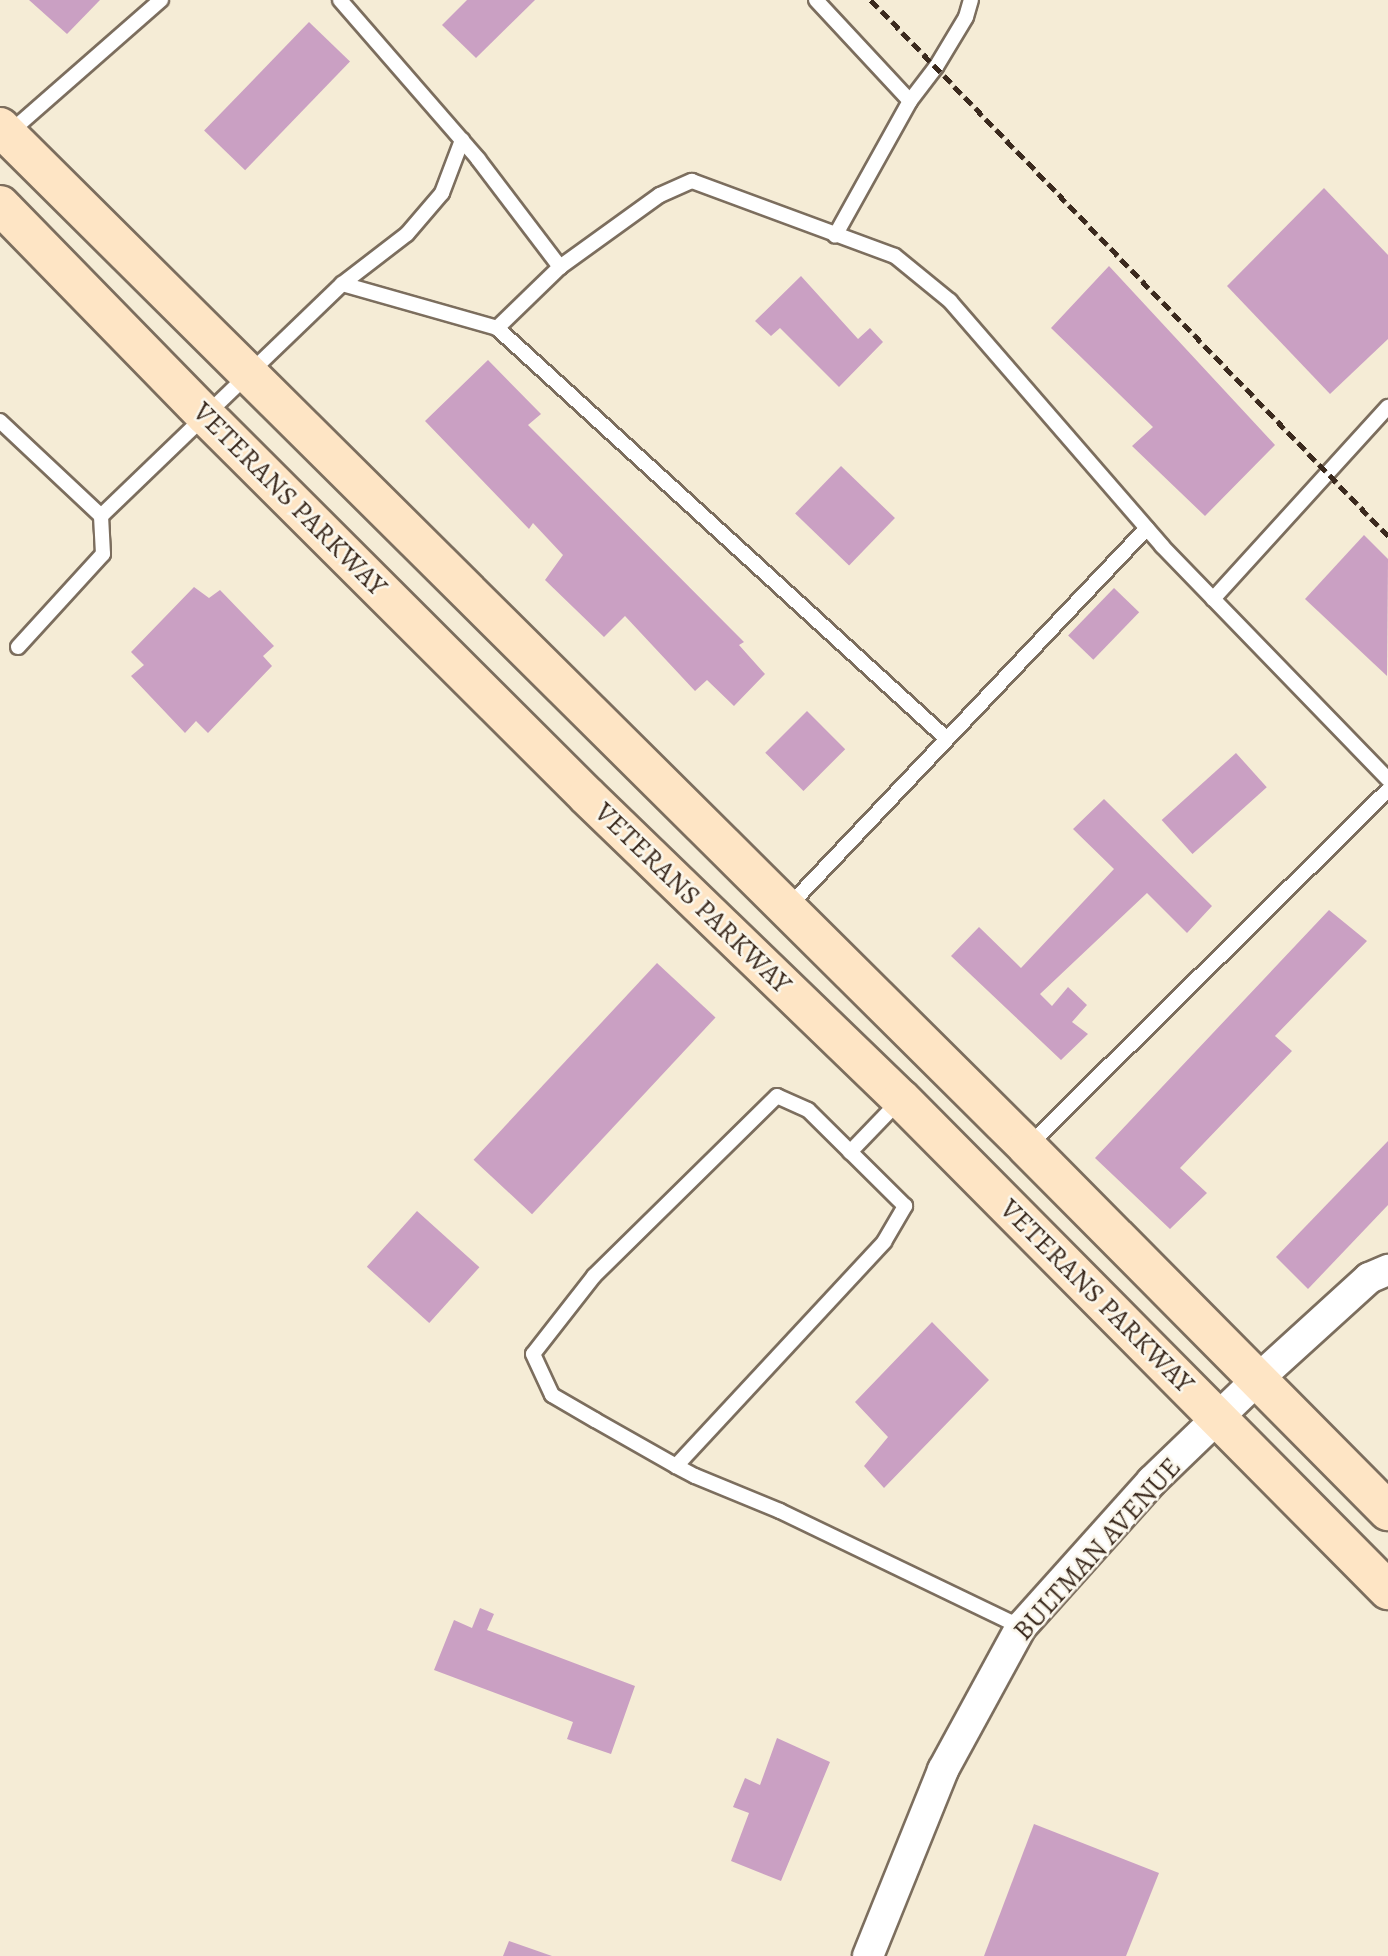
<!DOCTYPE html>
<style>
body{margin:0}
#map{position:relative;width:1388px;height:1956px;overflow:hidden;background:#f5ecd6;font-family:Alegreya,serif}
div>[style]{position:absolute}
.building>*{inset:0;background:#caa0c3;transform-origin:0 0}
.roads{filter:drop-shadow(2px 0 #7c6e5e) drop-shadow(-2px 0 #7c6e5e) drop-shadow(0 2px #7c6e5e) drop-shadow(0 -2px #7c6e5e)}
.lane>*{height:14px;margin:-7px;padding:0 7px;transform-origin:7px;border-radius:7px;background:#fff}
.street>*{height:30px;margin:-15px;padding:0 15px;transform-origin:15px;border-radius:15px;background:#fff}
.secondary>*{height:38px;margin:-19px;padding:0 19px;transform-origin:19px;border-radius:19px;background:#fee5c5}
.rail>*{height:5px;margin-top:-2.5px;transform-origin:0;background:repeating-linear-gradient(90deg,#3b2a1e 0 10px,transparent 0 15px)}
span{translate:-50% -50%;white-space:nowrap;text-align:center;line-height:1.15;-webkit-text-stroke:5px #fbf7ec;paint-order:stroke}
.street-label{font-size:28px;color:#3b2a1e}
</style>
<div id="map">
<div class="building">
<i style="clip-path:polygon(29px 0,100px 0,67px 34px)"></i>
<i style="clip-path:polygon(467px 0,535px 0,476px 58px,442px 25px)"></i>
<i style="left:309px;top:22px;width:57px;height:151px;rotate:44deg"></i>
<i style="clip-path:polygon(1324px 188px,1388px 255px,1388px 339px,1330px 394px,1227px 286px)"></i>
<i style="clip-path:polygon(1109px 266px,1275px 445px,1205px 516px,1132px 446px,1153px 427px,1051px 328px)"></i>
<i style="clip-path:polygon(801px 276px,858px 339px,870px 328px,883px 342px,839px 387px,780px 328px,771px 336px,755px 321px)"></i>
<i style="clip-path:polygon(488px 360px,541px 414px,528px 425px,744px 642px,739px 645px,765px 674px,734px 706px,707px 680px,695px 691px,625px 616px,604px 637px,545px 580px,563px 555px,533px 523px,529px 529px,425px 421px)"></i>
<i style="left:841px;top:466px;width:75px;height:66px;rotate:44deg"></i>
<i style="clip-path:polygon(1364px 535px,1388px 559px,1387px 676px,1305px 599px)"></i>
<i style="clip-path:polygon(194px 587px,209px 598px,220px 590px,274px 646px,263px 656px,272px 666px,208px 733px,196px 721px,185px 733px,131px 676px,144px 665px,131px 652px)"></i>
<i style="left:1114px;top:588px;width:35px;height:66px;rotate:44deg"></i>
<i style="left:807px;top:711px;width:54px;height:59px;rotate:45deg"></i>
<i style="left:1236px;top:753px;width:46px;height:100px;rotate:48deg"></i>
<i style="clip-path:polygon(1104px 799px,1212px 906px,1187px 933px,1147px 893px,1040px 994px,1052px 1006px,1068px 987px,1087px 1005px,1072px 1022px,1088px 1034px,1061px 1060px,951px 956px,979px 927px,1021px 968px,1114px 869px,1073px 829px)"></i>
<i style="clip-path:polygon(1329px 910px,1367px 941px,1275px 1036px,1292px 1051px,1180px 1168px,1207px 1193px,1170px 1229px,1095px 1158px)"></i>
<i style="left:657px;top:963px;width:80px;height:269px;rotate:43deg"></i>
<i style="clip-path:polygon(1388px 1141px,1388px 1205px,1308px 1289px,1276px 1257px)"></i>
<i style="left:417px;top:1211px;width:84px;height:75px;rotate:42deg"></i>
<i style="clip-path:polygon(932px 1322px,989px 1380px,884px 1488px,864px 1466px,888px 1437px,855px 1402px)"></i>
<i style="clip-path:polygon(480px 1608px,494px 1614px,487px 1630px,635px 1686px,611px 1754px,567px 1739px,573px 1722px,434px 1670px,454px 1620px,472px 1628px)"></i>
<i style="clip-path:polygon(777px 1738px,830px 1762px,781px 1881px,731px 1861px,749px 1813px,733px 1807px,745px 1778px,760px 1785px)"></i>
<i style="clip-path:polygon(1034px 1824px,1159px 1873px,1126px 1956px,984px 1956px)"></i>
<i style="clip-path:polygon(509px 1941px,552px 1956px,503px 1956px)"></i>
</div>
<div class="roads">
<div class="lane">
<i style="left:340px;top:0;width:211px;rotate:49deg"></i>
<i style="left:478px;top:159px;width:136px;rotate:52.8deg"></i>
<i style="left:560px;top:267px;width:123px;rotate:-35.8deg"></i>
<i style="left:660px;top:195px;width:35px;rotate:-24deg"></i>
<i style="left:692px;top:181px;width:216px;rotate:20.3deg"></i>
<i style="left:895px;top:256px;width:71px;rotate:39.3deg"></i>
<i style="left:950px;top:301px;width:324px;rotate:49.1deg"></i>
<i style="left:1162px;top:546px;width:325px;rotate:45.9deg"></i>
<i style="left:816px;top:0;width:138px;rotate:47.1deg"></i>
<i style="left:910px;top:101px;width:154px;rotate:119.1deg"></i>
<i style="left:910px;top:101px;width:43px;rotate:-52.6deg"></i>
<i style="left:936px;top:67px;width:58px;rotate:-59deg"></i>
<i style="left:966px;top:17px;width:18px;rotate:-74deg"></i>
<i style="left:9px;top:133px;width:202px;rotate:-41.2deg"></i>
<i style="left:560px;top:267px;width:88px;rotate:135.9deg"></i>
<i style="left:497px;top:328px;width:609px;rotate:42.41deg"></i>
<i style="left:342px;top:284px;width:161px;rotate:15.8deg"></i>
<i style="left:0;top:421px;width:139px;rotate:43.2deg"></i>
<i style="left:1213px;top:599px;width:260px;rotate:-47.7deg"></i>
<i style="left:18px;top:647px;width:126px;rotate:-47.6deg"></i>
<i style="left:103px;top:554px;width:38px;rotate:-93deg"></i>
<i style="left:101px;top:516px;width:335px;rotate:-43.9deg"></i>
<i style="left:342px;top:284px;width:82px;rotate:-37.6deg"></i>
<i style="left:407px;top:234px;width:54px;rotate:-49.5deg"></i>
<i style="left:442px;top:193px;width:57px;rotate:-69.3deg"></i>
<i style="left:787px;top:908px;width:523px;rotate:-46.55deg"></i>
<i style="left:1028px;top:1146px;width:506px;rotate:-44.68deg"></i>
<i style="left:850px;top:1152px;width:72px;rotate:-46.1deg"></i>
<i style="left:676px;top:1466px;width:306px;rotate:-47.1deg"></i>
<i style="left:884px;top:1242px;width:42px;rotate:-59.7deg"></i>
<i style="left:905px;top:1206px;width:136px;rotate:-135.3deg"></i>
<i style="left:808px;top:1110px;width:34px;rotate:-156deg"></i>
<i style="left:777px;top:1096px;width:257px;rotate:135.5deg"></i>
<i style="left:594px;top:1276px;width:99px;rotate:128deg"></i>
<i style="left:533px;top:1354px;width:45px;rotate:65.1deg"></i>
<i style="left:552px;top:1395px;width:50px;rotate:30.2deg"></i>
<i style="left:595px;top:1420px;width:93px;rotate:29.6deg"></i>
<i style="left:676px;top:1466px;width:21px;rotate:28deg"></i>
<i style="left:695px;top:1476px;width:92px;rotate:22.4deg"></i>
<i style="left:780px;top:1511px;width:267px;rotate:25.7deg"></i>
</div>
<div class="street">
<i style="left:868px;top:1956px;width:201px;rotate:-68deg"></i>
<i style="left:943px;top:1770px;width:163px;rotate:-61.4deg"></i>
<i style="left:1021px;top:1627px;width:196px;rotate:-48.1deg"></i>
<i style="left:1152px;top:1481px;width:147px;rotate:-43.9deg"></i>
<i style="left:1258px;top:1379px;width:150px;rotate:-42.3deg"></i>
<i style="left:1369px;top:1278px;width:21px;rotate:-23deg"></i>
</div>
<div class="secondary">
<i style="left:0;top:127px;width:1447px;rotate:44.8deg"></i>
<i style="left:1027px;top:1147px;width:513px;rotate:45.24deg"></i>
<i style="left:0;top:205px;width:295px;rotate:45.7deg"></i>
<i style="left:206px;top:416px;width:538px;rotate:44.92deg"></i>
<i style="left:587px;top:796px;width:436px;rotate:44deg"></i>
<i style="left:901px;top:1099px;width:692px;rotate:45.23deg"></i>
</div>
</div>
<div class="rail">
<i style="left:871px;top:0;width:745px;rotate:46.03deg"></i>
</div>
<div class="street-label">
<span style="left:290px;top:499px;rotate:45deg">VETERANS PARKWAY</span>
<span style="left:693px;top:898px;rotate:44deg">VETERANS PARKWAY</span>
<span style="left:1097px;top:1296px;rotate:45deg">VETERANS PARKWAY</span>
<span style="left:1097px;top:1549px;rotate:-48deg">BULTMAN AVENUE</span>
</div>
</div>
